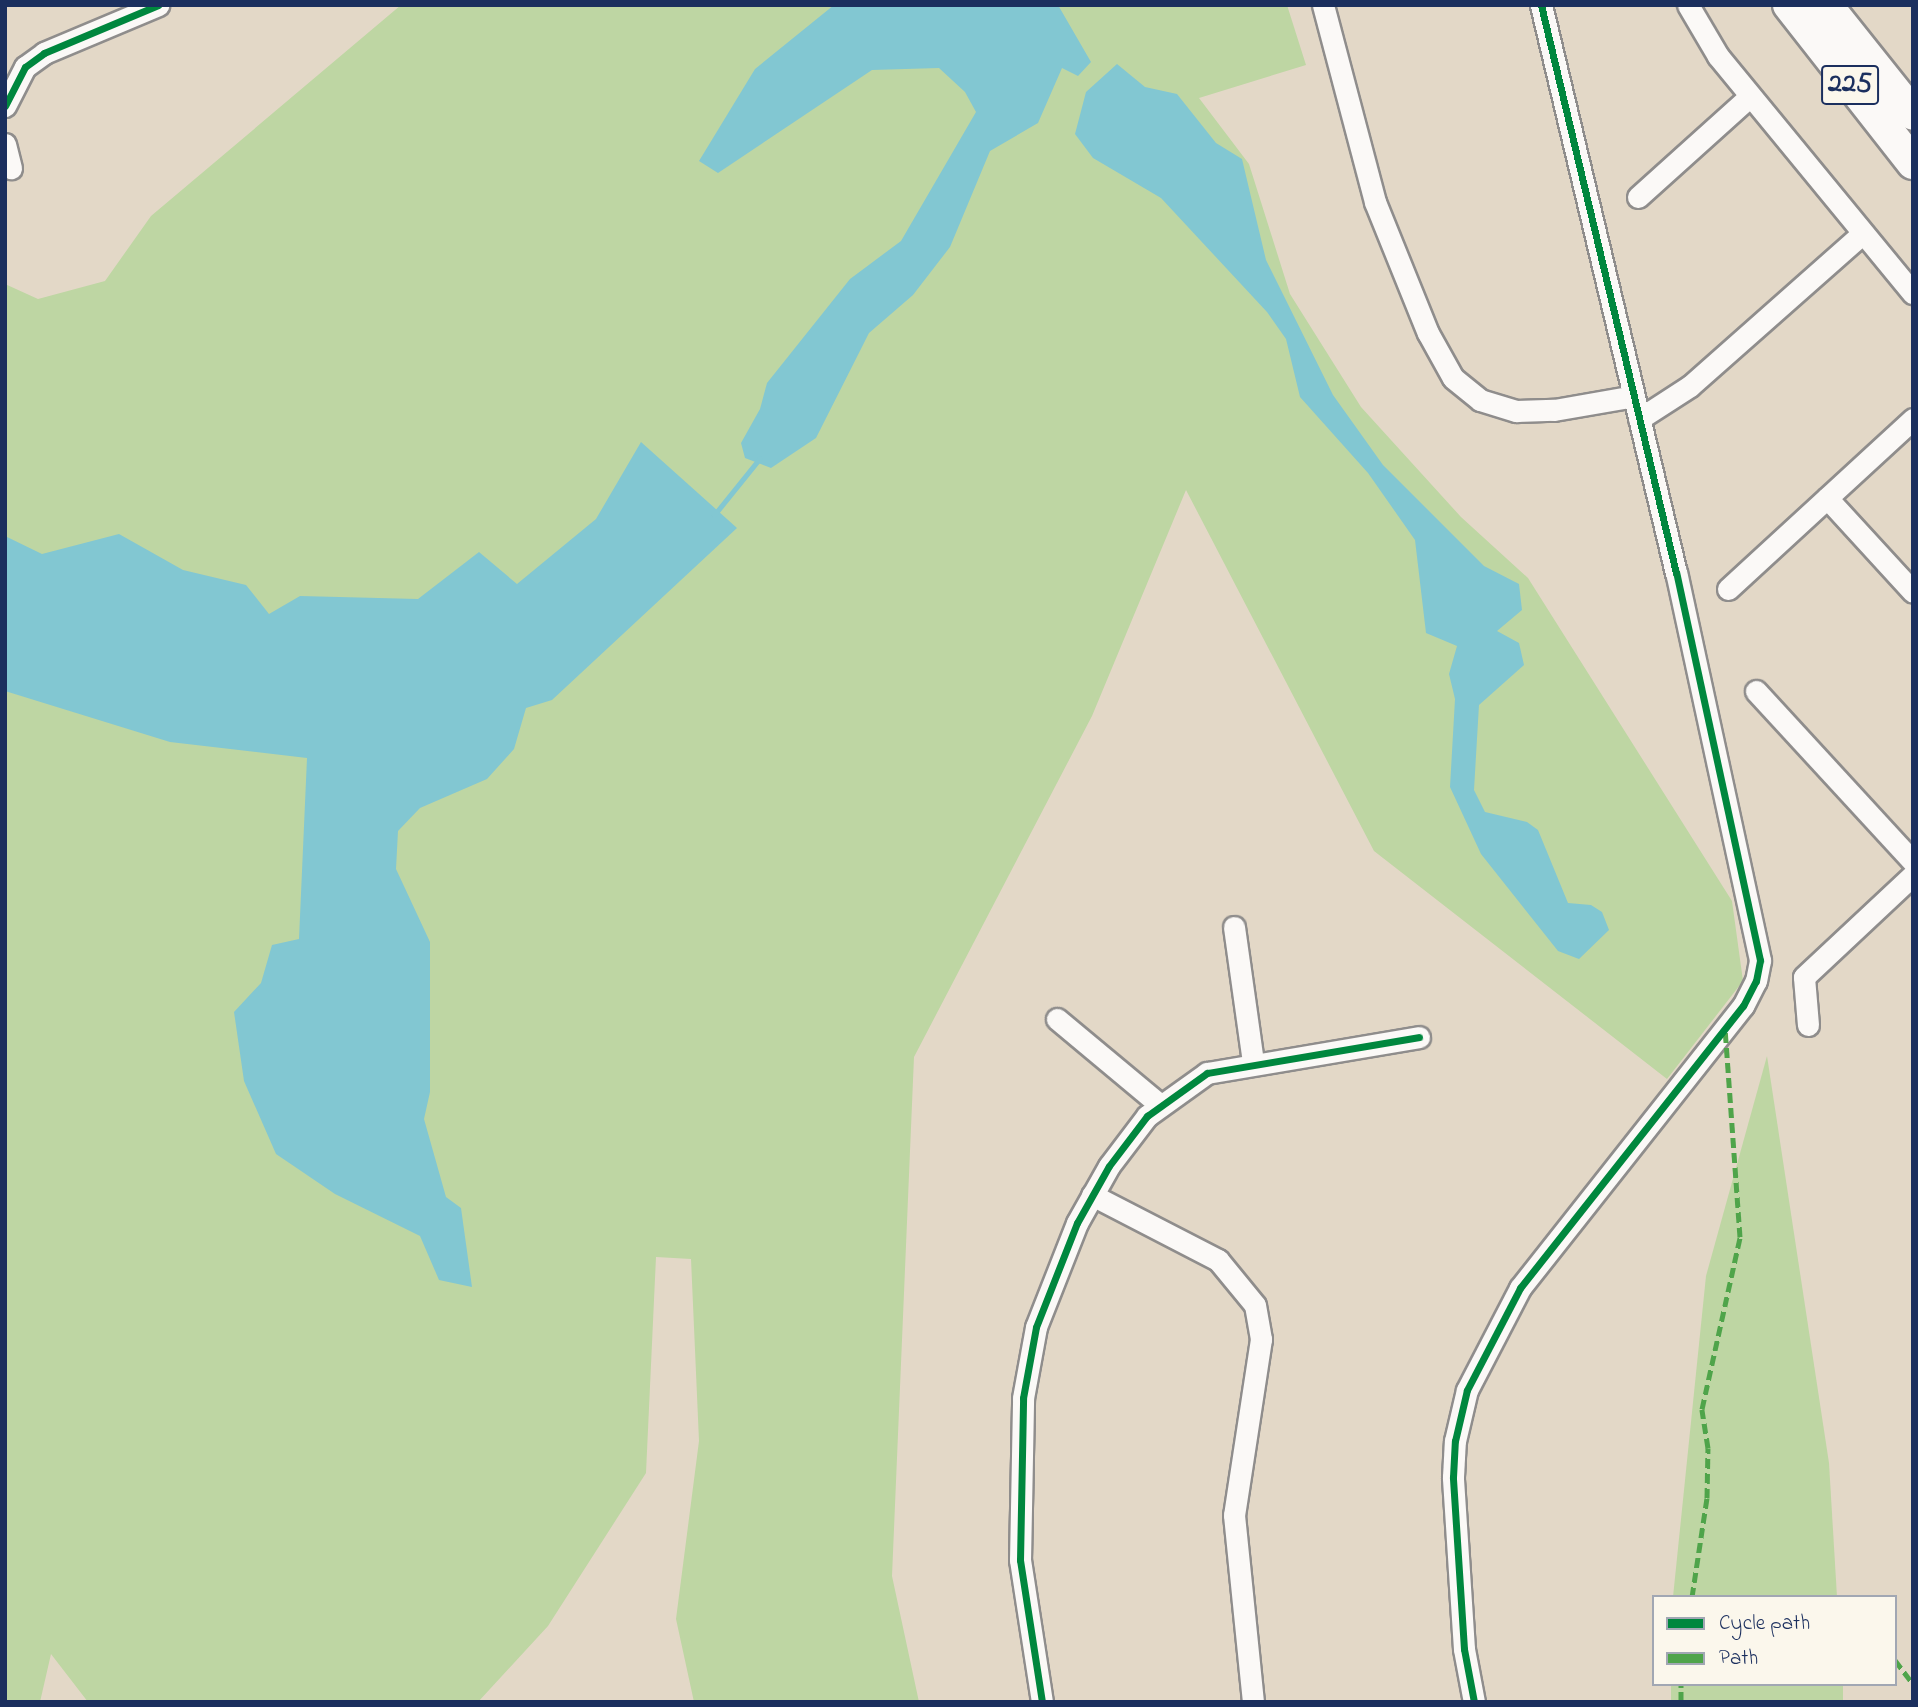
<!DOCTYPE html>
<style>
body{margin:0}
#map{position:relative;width:1918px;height:1707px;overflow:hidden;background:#e3d8c7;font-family:"Indie Flower",sans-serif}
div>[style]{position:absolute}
.green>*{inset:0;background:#bed6a3;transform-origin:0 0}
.water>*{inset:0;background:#82c7d2}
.stream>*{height:5px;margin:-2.5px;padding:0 2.5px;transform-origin:2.5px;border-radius:2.5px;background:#82c7d2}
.roads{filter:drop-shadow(2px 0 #8f8d8c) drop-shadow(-2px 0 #8f8d8c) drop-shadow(0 2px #8f8d8c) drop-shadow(0 -2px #8f8d8c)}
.minor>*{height:21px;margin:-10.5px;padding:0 10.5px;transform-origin:10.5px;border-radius:10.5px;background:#fbf9f7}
.highway>*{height:32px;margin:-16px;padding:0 16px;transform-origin:16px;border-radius:16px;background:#fbf9f7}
.quiet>*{height:5px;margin-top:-2.5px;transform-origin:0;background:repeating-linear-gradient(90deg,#4fa44a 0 10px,transparent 0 15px)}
.cycleway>*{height:7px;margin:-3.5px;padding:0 3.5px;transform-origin:3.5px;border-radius:3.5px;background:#00873e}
span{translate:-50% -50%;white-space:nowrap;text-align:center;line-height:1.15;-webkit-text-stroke:6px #fbf7ec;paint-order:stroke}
.shield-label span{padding:2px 5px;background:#fbf7ec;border:2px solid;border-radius:5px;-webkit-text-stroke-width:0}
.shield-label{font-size:28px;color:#1b2f5e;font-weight:700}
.frame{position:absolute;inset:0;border:7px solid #1b2f5e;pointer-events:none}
.legend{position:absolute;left:1652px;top:1595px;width:245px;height:91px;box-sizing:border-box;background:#fbf7ec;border:2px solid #a1a7b3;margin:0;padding:9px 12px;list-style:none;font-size:21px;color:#1b2f5e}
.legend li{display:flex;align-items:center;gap:14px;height:35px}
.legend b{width:35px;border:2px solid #a1a7b3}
</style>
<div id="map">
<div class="green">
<i style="clip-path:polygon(401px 5px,1287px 5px,1306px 65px,1199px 98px,1249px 164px,1290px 294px,1361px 407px,1461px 517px,1528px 578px,1732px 901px,1743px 981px,1667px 1079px,1374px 851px,1186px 490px,1092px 716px,914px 1057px,892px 1576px,919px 1702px,694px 1702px,676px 1619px,699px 1441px,691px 1259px,656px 1257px,646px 1473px,548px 1626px,478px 1702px,88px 1702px,51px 1654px,40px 1702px,5px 1701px,5px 284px,38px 299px,105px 281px,151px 216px)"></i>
<i style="clip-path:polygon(1767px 1056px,1829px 1463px,1837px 1597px,1673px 1597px,1706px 1276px)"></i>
<i style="left:1671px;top:1684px;width:172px;height:18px"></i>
</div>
<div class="water">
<i style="clip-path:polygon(834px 5px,1058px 5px,1091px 62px,1078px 76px,1062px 68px,1038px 123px,990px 151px,950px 247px,913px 295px,869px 333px,816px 438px,771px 468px,745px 458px,741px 443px,760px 409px,767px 383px,850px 279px,901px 241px,976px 112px,965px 92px,939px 68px,872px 70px,718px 173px,699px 161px,755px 69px)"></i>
<i style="clip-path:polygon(1117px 64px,1145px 87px,1177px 94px,1216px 143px,1242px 159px,1266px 260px,1333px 395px,1383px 465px,1484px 566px,1519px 584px,1522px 610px,1497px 631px,1519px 643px,1524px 665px,1479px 705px,1474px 790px,1485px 812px,1527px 822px,1538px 830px,1568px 903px,1591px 905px,1602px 912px,1609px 930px,1579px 959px,1558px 951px,1481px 854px,1450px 787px,1455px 699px,1449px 674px,1457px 646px,1426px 633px,1415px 540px,1368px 473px,1300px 397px,1286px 339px,1267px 312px,1161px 198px,1093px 158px,1075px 134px,1086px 92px)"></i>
<i style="clip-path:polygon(641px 442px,737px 528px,552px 700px,526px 708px,514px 749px,487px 779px,420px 808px,398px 831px,396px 869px,430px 942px,430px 1092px,424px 1119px,446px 1197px,461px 1208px,472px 1287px,439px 1280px,420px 1236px,335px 1194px,276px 1154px,244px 1081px,234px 1012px,261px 983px,272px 945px,299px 939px,307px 758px,170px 742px,5px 691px,5px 536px,42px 554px,119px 534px,183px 570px,246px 585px,269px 614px,300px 596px,418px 599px,479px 552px,517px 584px,596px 519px)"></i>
</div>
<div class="stream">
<i style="left:714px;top:515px;width:73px;rotate:-51.1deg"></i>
</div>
<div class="roads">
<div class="minor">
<i style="left:1323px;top:5px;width:204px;rotate:75.2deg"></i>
<i style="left:1375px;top:202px;width:141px;rotate:68deg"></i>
<i style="left:1428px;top:333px;width:51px;rotate:60.9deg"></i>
<i style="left:1453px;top:378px;width:35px;rotate:39deg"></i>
<i style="left:1480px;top:400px;width:38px;rotate:17deg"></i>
<i style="left:1516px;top:411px;width:38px;rotate:-2deg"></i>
<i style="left:1554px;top:410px;width:81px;rotate:-9.9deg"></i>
<i style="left:1688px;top:5px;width:59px;rotate:59.5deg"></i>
<i style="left:1718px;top:56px;width:307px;rotate:50.6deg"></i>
<i style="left:5px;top:106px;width:44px;rotate:-62.9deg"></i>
<i style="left:25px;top:67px;width:24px;rotate:-36deg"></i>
<i style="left:44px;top:53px;width:124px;rotate:-22.8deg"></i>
<i style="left:5px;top:144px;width:25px;rotate:76deg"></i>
<i style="left:1638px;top:197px;width:151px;rotate:-42deg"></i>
<i style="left:1639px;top:419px;width:61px;rotate:-32.9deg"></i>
<i style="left:1690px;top:386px;width:230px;rotate:-41.5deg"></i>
<i style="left:1827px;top:498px;width:127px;rotate:47.5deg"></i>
<i style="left:1728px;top:589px;width:251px;rotate:-42.6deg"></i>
<i style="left:1756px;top:691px;width:232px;rotate:47.4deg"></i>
<i style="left:1234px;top:927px;width:137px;rotate:82deg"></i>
<i style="left:1057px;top:1019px;width:133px;rotate:39.8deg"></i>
<i style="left:1808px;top:1025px;width:48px;rotate:-94.8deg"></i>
<i style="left:1804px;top:977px;width:149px;rotate:-43.1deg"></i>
<i style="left:1092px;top:1195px;width:142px;rotate:27.3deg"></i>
<i style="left:1218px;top:1260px;width:58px;rotate:50.6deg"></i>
<i style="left:1255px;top:1305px;width:35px;rotate:80deg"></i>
<i style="left:1261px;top:1339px;width:178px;rotate:98.7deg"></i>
<i style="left:1234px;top:1515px;width:188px;rotate:84.2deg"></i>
<i style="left:1042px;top:1702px;width:144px;rotate:-98.8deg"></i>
<i style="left:1020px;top:1560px;width:162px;rotate:-88.9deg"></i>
<i style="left:1023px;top:1398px;width:72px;rotate:-79.6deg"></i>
<i style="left:1036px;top:1327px;width:112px;rotate:-68.5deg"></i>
<i style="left:1077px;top:1223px;width:65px;rotate:-60.7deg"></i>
<i style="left:1109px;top:1166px;width:63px;rotate:-52.8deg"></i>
<i style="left:1147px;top:1116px;width:74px;rotate:-35.6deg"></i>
<i style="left:1207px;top:1073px;width:215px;rotate:-9.6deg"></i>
<i style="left:1474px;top:1702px;width:54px;rotate:-100.7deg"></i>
<i style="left:1464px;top:1649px;width:172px;rotate:-93.7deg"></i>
<i style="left:1453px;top:1477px;width:36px;rotate:-87deg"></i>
<i style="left:1455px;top:1441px;width:52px;rotate:-76.8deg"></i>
<i style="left:1467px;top:1390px;width:115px;rotate:-62.5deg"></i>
<i style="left:1520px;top:1288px;width:360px;rotate:-51.7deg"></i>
<i style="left:1743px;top:1006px;width:28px;rotate:-63deg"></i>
<i style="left:1756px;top:981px;width:21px;rotate:-79deg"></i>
<i style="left:1760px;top:960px;width:396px;rotate:-102.2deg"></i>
<i style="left:1676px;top:573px;width:584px;rotate:-103.37deg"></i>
</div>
<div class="highway">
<i style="left:1789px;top:5px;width:201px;rotate:51.9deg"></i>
<i style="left:1826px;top:5px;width:139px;rotate:51.4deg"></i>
</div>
</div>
<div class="quiet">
<i style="left:1692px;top:1597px;width:100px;rotate:-81.4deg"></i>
<i style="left:1707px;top:1498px;width:50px;rotate:-88.9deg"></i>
<i style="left:1708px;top:1448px;width:39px;rotate:-99deg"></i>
<i style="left:1702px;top:1409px;width:176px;rotate:-77.5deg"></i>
<i style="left:1740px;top:1237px;width:209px;rotate:-94.1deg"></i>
<i style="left:1895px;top:1660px;width:30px;rotate:53deg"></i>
<i style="left:1681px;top:1702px;width:18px;rotate:-90deg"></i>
</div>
<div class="cycleway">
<i style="left:5px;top:106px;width:44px;rotate:-62.9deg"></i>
<i style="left:25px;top:67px;width:24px;rotate:-36deg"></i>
<i style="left:44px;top:53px;width:124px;rotate:-22.8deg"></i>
<i style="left:1042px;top:1702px;width:144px;rotate:-98.8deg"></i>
<i style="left:1020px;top:1560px;width:162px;rotate:-88.9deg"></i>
<i style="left:1023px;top:1398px;width:72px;rotate:-79.6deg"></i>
<i style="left:1036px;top:1327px;width:112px;rotate:-68.5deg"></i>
<i style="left:1077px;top:1223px;width:65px;rotate:-60.7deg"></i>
<i style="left:1109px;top:1166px;width:63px;rotate:-52.8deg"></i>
<i style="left:1147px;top:1116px;width:74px;rotate:-35.6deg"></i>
<i style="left:1207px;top:1073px;width:215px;rotate:-9.6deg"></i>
<i style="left:1474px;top:1702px;width:54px;rotate:-100.7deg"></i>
<i style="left:1464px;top:1649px;width:172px;rotate:-93.7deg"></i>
<i style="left:1453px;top:1477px;width:36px;rotate:-87deg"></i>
<i style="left:1455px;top:1441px;width:52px;rotate:-76.8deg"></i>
<i style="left:1467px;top:1390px;width:115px;rotate:-62.5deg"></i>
<i style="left:1520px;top:1288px;width:360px;rotate:-51.7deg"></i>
<i style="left:1743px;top:1006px;width:28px;rotate:-63deg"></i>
<i style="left:1756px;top:981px;width:21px;rotate:-79deg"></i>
<i style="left:1760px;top:960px;width:396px;rotate:-102.2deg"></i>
<i style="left:1676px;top:573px;width:584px;rotate:-103.37deg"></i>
</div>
<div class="shield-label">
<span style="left:1850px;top:85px">225</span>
</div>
<div class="frame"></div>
<ul class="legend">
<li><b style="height:9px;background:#00873e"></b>Cycle path</li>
<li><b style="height:9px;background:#4fa44a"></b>Path</li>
</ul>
</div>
